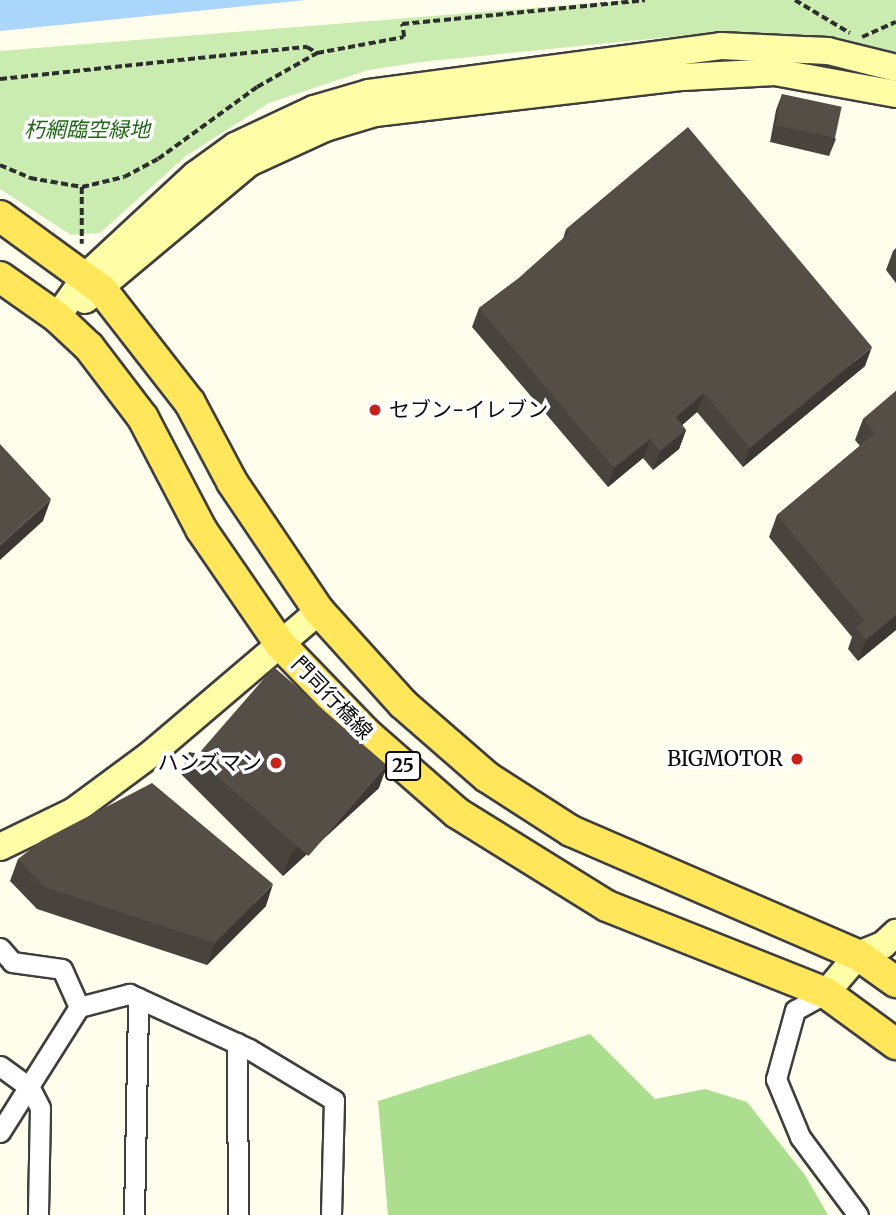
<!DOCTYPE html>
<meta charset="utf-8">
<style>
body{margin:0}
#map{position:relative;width:896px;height:1215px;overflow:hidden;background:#fffdeb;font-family:Merriweather,"Noto Sans JP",serif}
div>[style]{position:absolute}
.green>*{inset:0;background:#cbecb1}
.forest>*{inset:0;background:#acde90}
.water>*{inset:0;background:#abd6fb}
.path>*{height:3.5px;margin-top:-1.75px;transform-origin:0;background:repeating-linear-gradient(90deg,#2e2e2e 0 7px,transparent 0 10.5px)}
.roads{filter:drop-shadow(2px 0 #3f3f3f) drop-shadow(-2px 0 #3f3f3f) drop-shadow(0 2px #3f3f3f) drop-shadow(0 -2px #3f3f3f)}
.street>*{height:19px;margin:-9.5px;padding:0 9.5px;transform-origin:9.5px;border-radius:9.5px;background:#fff}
.secondary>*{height:26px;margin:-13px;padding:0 13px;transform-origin:13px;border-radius:13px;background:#fffda6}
.primary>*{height:30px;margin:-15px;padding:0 15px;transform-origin:15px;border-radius:15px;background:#ffe65b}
.wall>*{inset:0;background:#49433d}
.shaded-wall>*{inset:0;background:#3c3732}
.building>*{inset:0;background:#554e47;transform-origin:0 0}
.dots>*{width:19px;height:19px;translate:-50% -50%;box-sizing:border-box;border:4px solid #fff;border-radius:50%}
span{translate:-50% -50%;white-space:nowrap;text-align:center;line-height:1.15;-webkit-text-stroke:7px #fff;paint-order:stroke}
.shield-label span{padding:2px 5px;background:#fff;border:2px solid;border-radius:5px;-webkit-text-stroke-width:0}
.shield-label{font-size:19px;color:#0c0c0c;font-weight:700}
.park-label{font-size:21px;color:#216818;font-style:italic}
.poi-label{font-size:21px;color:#0c0c0c}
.left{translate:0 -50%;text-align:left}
.right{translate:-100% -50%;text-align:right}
.street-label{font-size:21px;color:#0c0c0c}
</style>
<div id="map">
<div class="green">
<i style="clip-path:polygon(631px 0,896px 0,896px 54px,830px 38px,718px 32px,421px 62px,368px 70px,269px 103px,186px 156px,100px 233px,71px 235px,0 189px,0 51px)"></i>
</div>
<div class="forest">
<i style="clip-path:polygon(590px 1034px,655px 1099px,705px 1089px,747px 1102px,805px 1175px,828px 1215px,388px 1215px,378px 1101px)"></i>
</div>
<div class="water">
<i style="clip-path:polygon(0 0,306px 0,0 31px)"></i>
</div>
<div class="path">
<i style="left:795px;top:0;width:64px;rotate:31deg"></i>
<i style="left:862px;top:37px;width:37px;rotate:-24deg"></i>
<i style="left:0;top:79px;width:309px;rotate:-6deg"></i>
<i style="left:307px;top:47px;width:12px;rotate:31deg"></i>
<i style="left:317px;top:53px;width:88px;rotate:-10.4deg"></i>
<i style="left:404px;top:37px;width:13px;rotate:-99deg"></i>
<i style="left:402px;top:24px;width:244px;rotate:-5.6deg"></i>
<i style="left:0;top:165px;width:33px;rotate:23deg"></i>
<i style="left:30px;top:178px;width:53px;rotate:9.8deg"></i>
<i style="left:82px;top:187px;width:43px;rotate:-13.4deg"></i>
<i style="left:124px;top:177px;width:38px;rotate:-28deg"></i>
<i style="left:158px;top:159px;width:122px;rotate:-36deg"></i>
<i style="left:257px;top:87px;width:69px;rotate:-29.5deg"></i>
<i style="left:82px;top:187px;width:57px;rotate:90deg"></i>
</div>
<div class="roads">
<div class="street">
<i style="left:0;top:948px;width:18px;rotate:49deg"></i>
<i style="left:12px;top:962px;width:50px;rotate:8deg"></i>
<i style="left:62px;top:969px;width:42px;rotate:65.9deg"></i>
<i style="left:826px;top:993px;width:35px;rotate:151deg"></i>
<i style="left:795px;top:1010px;width:72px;rotate:105.4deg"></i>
<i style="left:776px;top:1079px;width:63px;rotate:67.5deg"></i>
<i style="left:800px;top:1137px;width:97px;rotate:53.4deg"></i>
<i style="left:237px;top:1043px;width:172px;rotate:89.7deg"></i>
<i style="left:0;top:1066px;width:37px;rotate:36deg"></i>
<i style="left:30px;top:1088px;width:22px;rotate:63deg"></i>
<i style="left:40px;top:1108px;width:107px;rotate:91.1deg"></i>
<i style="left:0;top:1132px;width:148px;rotate:-57.7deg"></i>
<i style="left:79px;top:1007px;width:52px;rotate:-14.6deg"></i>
<i style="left:129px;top:994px;width:132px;rotate:24.6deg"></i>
<i style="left:249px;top:1049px;width:99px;rotate:31deg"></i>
<i style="left:334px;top:1100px;width:115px;rotate:91.5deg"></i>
<i style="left:134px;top:1215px;width:217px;rotate:-88.9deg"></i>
</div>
<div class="secondary">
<i style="left:85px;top:300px;width:214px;rotate:-39.9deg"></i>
<i style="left:249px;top:163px;width:84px;rotate:-24.7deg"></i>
<i style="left:325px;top:128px;width:52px;rotate:-16.7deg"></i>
<i style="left:375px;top:113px;width:310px;rotate:-6.7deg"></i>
<i style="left:683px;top:77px;width:92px;rotate:-3.1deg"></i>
<i style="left:775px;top:72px;width:123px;rotate:10.3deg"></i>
<i style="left:57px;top:317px;width:52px;rotate:-54.5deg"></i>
<i style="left:87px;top:275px;width:147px;rotate:-42.8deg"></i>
<i style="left:195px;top:175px;width:49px;rotate:-35.9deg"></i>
<i style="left:235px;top:146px;width:87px;rotate:-25.1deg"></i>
<i style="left:314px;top:109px;width:57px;rotate:-16.2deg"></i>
<i style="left:369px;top:93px;width:355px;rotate:-7.6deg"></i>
<i style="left:721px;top:46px;width:107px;rotate:2.7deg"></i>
<i style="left:828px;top:51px;width:70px;rotate:14deg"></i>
<i style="left:0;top:847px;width:82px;rotate:-25.9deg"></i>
<i style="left:74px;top:811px;width:96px;rotate:-36.5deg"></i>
<i style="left:151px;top:754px;width:221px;rotate:-40.4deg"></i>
<i style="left:826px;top:993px;width:50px;rotate:-49.9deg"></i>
<i style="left:858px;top:955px;width:27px;rotate:-22deg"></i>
<i style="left:883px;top:945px;width:18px;rotate:-43deg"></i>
</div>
<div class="primary">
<i style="left:0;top:216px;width:126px;rotate:36deg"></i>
<i style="left:102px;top:290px;width:143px;rotate:52.1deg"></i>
<i style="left:190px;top:403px;width:89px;rotate:62deg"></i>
<i style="left:232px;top:482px;width:156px;rotate:56deg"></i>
<i style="left:319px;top:611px;width:125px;rotate:47.9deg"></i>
<i style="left:403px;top:704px;width:111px;rotate:41deg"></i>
<i style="left:487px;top:777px;width:100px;rotate:32.7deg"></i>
<i style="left:571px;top:831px;width:313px;rotate:23.4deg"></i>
<i style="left:858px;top:955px;width:47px;rotate:35.4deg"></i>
<i style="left:0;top:277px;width:70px;rotate:35.1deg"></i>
<i style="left:57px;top:317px;width:44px;rotate:43.2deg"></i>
<i style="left:89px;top:347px;width:89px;rotate:52.7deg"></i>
<i style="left:143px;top:418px;width:125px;rotate:62.4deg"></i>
<i style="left:201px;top:529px;width:140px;rotate:55.5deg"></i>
<i style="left:280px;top:644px;width:127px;rotate:46deg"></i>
<i style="left:368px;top:735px;width:118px;rotate:41.2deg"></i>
<i style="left:457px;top:813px;width:176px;rotate:31.8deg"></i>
<i style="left:607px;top:906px;width:236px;rotate:21.7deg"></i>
<i style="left:826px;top:993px;width:87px;rotate:36.1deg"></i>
</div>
</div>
<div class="wall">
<i style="clip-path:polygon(782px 94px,836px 139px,829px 156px,770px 142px,776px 110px)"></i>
<i style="clip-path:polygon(566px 229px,865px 366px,743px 467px,697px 412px,682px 425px,686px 430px,679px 449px,653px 470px,643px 458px,608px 487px,472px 327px,479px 308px,519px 278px,563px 239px)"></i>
<i style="clip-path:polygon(896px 248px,896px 283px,886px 270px,893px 251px)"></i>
<i style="clip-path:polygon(896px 391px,896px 630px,858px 661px,848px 649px,852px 637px,769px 537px,777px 515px,860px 446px,855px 440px,863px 419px)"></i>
<i style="clip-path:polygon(189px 752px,379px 788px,283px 876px,181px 774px)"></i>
<i style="clip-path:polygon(18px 859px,266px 906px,207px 965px,37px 909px,10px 881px)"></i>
</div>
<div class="shaded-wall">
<i style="clip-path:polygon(872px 347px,865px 366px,743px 467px,750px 448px)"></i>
<i style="clip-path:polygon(704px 393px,697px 412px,669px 437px,676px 417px)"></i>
<i style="clip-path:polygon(686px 430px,679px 449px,653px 470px,660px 451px)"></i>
<i style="clip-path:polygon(650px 439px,643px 458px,608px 487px,614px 468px)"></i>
<i style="clip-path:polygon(51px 499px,43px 521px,0 560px,0 545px)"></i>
<i style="clip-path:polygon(896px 615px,896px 630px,858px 661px,866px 640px)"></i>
<i style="clip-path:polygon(387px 766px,379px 788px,283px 876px,291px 854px)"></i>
<i style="clip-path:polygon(273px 884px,266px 906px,207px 965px,215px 943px)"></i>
</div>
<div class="building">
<i style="left:782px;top:94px;width:61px;height:32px;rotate:12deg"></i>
<i style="clip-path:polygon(688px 127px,872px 347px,750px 448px,704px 393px,676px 417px,686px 430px,660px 451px,650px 439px,614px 468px,479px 308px,519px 278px,570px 232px,566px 229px)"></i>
<i style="clip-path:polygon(896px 391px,896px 615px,866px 640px,856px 627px,865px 621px,777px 515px,875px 433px,863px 419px)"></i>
<i style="clip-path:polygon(0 444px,51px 499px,0 545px)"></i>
<i style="left:274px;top:667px;width:150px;height:120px;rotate:41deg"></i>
<i style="clip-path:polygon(152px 783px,273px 884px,215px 943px,44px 887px,18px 859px,41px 841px)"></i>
</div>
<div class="dots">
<i style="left:375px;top:410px;background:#c6211a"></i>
<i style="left:797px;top:759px;background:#c6211a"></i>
<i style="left:276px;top:763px;background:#c6211a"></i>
</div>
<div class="shield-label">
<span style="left:403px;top:766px">25</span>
</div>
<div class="park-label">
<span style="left:87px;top:130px">朽網臨空緑地</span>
</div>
<div class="poi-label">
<span class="left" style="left:389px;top:410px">セブン-イレブン</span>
<span class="right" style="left:783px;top:759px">BIGMOTOR</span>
<span class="right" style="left:262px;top:763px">ハンズマン</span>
</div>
<div class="street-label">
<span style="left:332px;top:698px;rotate:46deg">門司行橋線</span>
</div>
</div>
